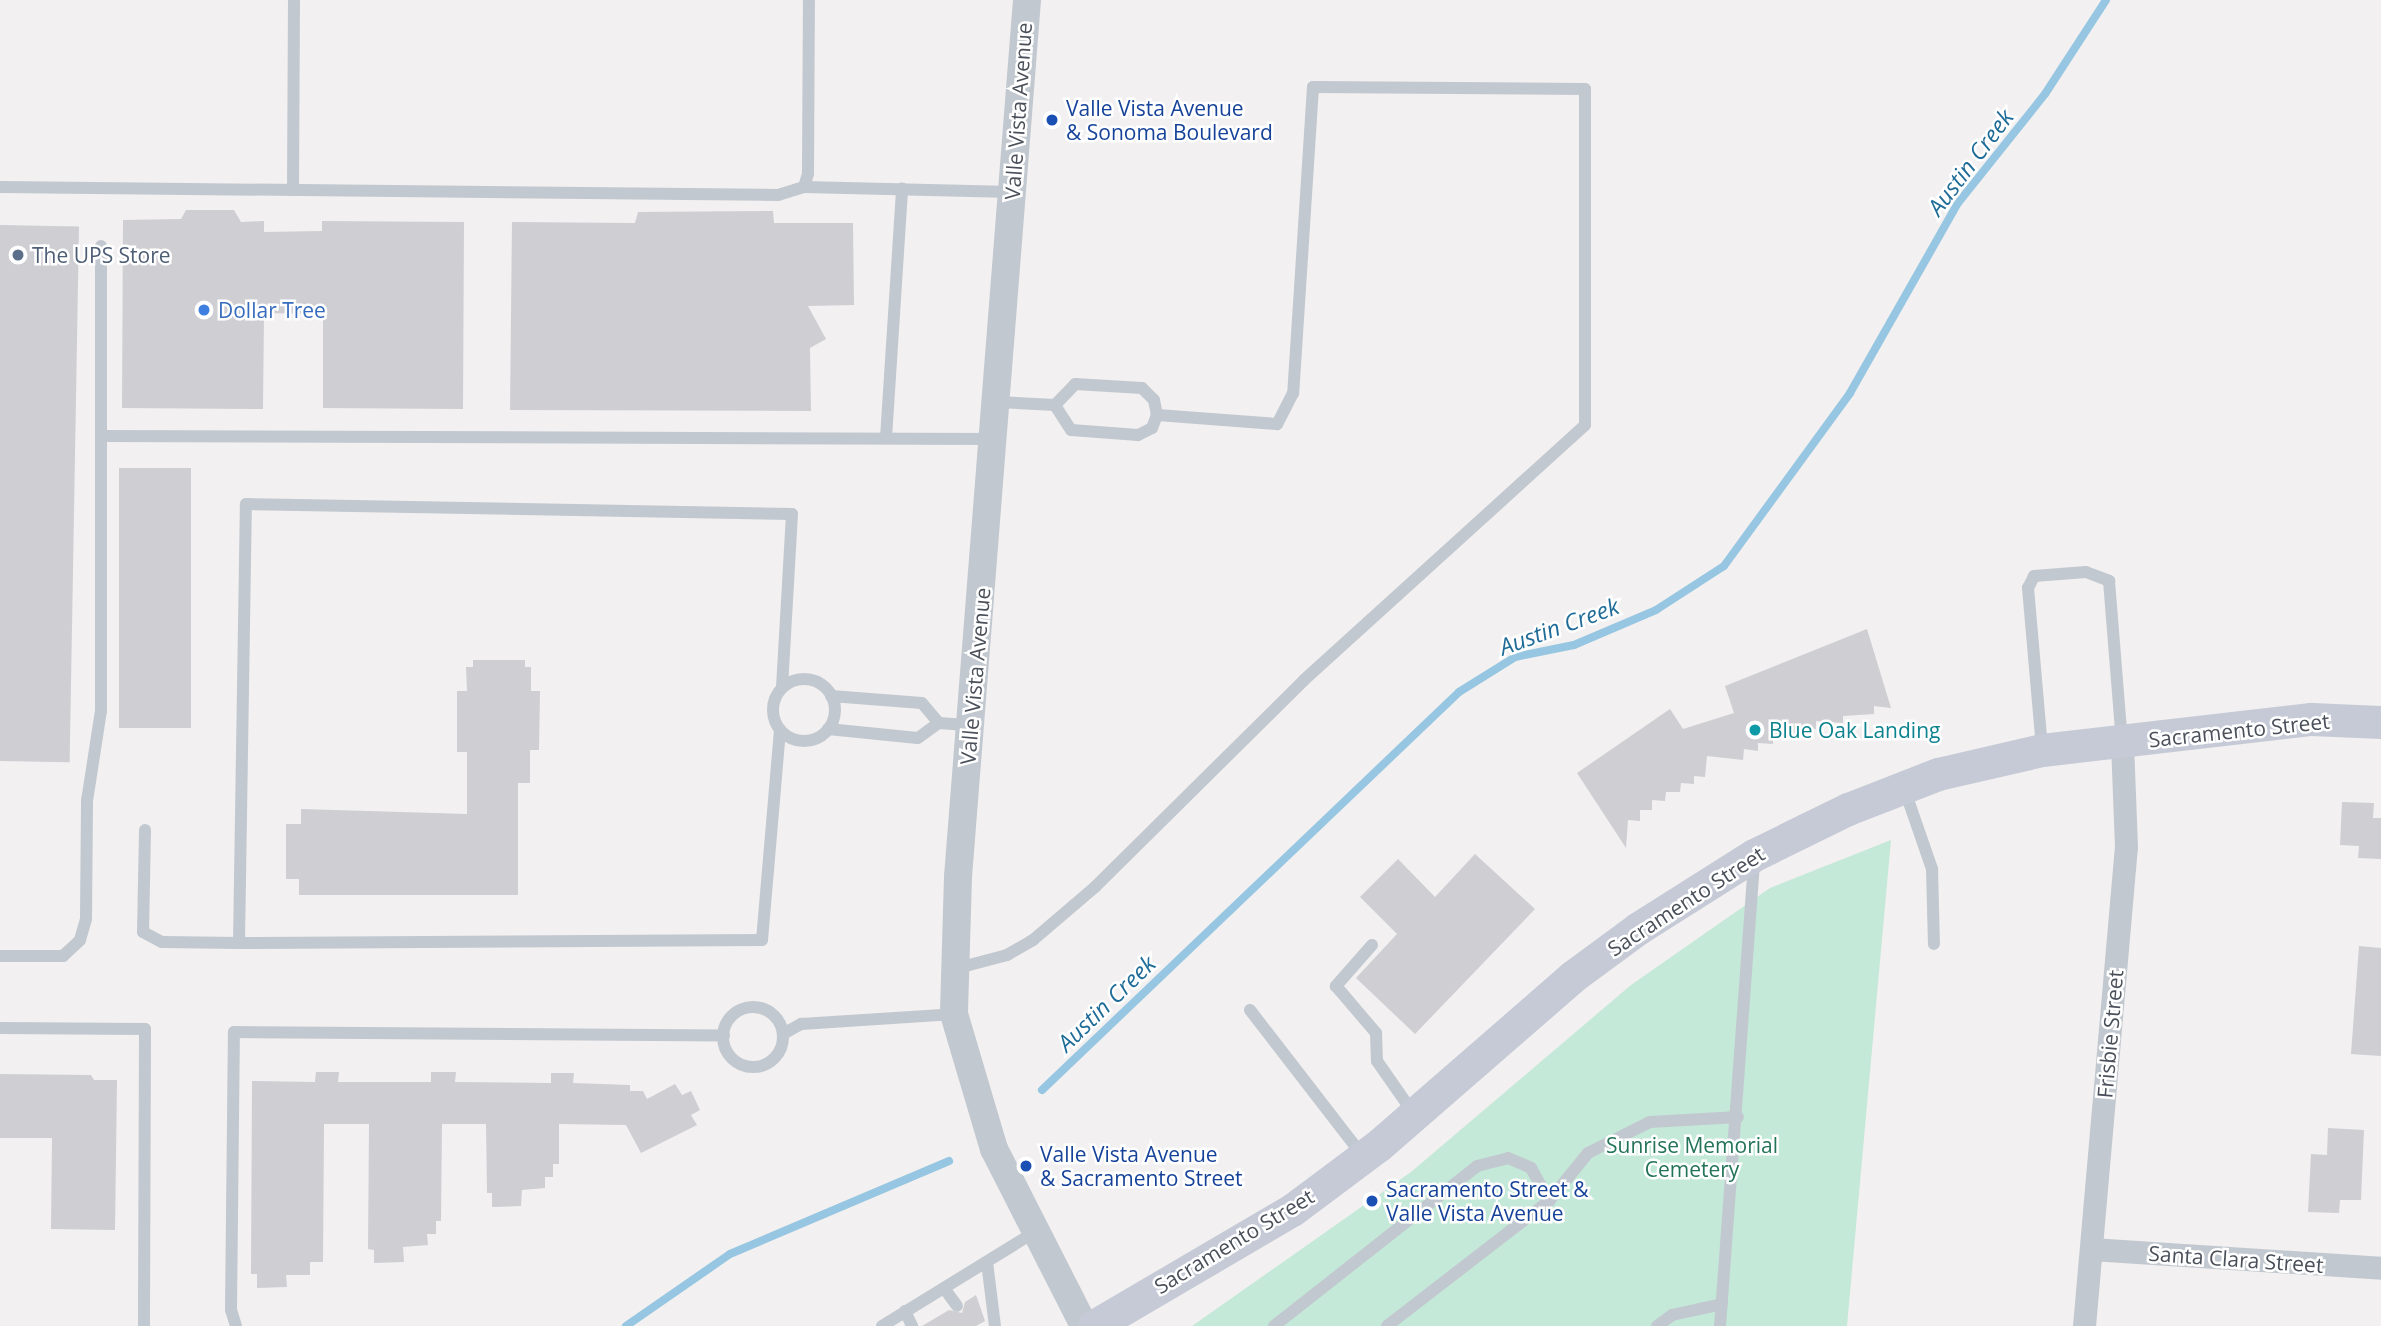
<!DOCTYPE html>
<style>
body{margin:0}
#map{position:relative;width:2381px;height:1326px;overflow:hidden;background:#f2f0f0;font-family:"Open Sans",sans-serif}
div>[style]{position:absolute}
.green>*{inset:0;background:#c4e9d8}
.stream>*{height:8px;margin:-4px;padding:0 4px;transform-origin:4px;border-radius:4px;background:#96c6e1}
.building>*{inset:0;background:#ceced3;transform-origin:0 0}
.service>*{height:12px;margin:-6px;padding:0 6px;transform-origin:6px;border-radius:6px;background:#c2c8cf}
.service>.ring{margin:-6px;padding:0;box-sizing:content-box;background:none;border:12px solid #c2c8cf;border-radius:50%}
.minor>*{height:23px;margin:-11.5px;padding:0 11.5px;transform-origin:11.5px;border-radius:11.5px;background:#c2c8cf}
.tertiary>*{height:28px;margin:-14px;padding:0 14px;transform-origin:14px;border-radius:14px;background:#c2c8cf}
.secondary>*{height:33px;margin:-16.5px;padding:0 16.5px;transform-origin:16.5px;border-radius:16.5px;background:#c5cad6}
.dots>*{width:19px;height:19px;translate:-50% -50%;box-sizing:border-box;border:4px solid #fff;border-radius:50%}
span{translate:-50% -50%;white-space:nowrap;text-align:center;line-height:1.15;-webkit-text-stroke:5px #fff;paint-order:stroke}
.transit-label{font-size:21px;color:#164399}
.left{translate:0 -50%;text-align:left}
.street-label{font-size:21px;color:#4a505a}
.service-label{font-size:21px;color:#4e5e75}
.shop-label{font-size:21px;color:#366cbe}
.culture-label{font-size:21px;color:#0d838f}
.park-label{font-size:21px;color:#237358}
.water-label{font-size:23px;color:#1f6c98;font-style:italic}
</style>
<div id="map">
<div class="green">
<i style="clip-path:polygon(1891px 840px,1847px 1326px,1192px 1326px,1411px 1172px,1631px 985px,1770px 888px)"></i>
</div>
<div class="stream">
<i style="left:1042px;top:1090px;width:576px;rotate:-43.66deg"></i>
<i style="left:1459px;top:692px;width:66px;rotate:-32deg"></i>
<i style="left:1515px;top:657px;width:60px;rotate:-11.5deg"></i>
<i style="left:1574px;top:645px;width:89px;rotate:-23.1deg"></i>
<i style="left:1656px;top:610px;width:81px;rotate:-32.9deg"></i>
<i style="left:1724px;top:566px;width:214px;rotate:-53.9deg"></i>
<i style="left:1850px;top:393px;width:219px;rotate:-60.4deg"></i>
<i style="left:1958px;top:203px;width:139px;rotate:-51.4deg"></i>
<i style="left:2045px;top:94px;width:112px;rotate:-57deg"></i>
<i style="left:626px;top:1326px;width:126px;rotate:-34.7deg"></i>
<i style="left:730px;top:1254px;width:238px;rotate:-23deg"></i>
</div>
<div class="building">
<i style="clip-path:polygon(186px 210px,234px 210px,241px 222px,264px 221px,264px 232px,322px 231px,322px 221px,464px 222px,463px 409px,323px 408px,323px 314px,264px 313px,263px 409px,122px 408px,123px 220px,181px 219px)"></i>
<i style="clip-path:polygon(773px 211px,774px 223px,853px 223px,854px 305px,808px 306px,826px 339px,810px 348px,811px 411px,510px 410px,512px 222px,635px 223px,638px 212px)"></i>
<i style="left:0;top:225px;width:79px;height:536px;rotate:1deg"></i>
<i style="left:119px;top:468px;width:72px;height:260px"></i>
<i style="clip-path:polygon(1867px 629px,1891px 708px,1874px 706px,1874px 714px,1843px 716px,1843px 723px,1816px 721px,1816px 729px,1803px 727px,1803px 734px,1773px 736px,1773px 744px,1758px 743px,1758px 751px,1744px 749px,1743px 760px,1707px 756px,1705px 777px,1694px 776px,1694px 784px,1681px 783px,1680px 792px,1666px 792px,1665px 801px,1652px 800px,1652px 810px,1640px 810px,1640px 821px,1628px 820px,1626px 848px,1577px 773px,1670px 709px,1683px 729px,1734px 713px,1725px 686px)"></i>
<i style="clip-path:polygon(473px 660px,525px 660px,525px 667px,531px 667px,531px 691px,540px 691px,539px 750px,530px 750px,530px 783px,518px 783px,518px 895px,299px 895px,299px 879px,286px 879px,286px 824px,301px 824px,301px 809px,467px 814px,467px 752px,457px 752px,457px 691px,467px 691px,466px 667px,473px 667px)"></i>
<i style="clip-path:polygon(2342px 802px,2374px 803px,2373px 818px,2381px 818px,2381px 859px,2358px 858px,2359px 846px,2340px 845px)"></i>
<i style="clip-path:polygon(1475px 854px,1535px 909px,1415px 1034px,1356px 978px,1397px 934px,1360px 897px,1398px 859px,1435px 897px)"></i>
<i style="clip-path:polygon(2359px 946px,2381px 948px,2381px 1056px,2351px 1054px)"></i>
<i style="clip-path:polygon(316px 1072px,339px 1072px,338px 1082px,431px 1082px,431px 1072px,456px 1072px,455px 1082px,551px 1083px,551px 1073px,574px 1073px,573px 1083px,630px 1085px,630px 1091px,643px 1091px,647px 1099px,675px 1084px,682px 1095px,691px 1091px,700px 1110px,691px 1115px,697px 1125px,641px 1153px,626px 1125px,559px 1124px,559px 1164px,553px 1164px,553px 1177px,545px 1177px,545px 1188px,522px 1190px,521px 1206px,492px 1207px,492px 1193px,487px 1193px,486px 1124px,442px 1124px,441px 1221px,436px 1221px,436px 1234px,427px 1234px,428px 1245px,403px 1247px,404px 1262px,374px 1263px,374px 1250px,368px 1249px,369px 1124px,324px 1124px,323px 1262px,310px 1262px,310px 1275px,286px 1275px,287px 1287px,257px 1288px,257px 1274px,251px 1274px,252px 1081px,315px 1082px)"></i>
<i style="clip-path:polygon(0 1074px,91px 1075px,94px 1080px,117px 1080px,115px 1230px,51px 1229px,52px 1138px,0 1138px)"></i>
<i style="clip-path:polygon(2328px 1128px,2364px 1130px,2361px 1200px,2340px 1200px,2339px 1213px,2308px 1212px,2311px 1154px,2327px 1155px)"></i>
<i style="clip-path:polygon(976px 1295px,985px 1321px,976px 1326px,922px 1326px,949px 1310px,962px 1313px,965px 1302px)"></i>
</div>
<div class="service">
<i style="left:0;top:187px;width:778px;rotate:0.59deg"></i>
<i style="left:778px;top:195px;width:27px;rotate:-17deg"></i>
<i style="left:804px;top:187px;width:14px;rotate:-73deg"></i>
<i style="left:808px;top:174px;width:174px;rotate:-89.7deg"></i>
<i style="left:804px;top:187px;width:208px;rotate:1.4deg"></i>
<i style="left:293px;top:190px;width:190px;rotate:-89.7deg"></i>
<i style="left:998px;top:402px;width:57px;rotate:3deg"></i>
<i style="left:1055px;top:405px;width:29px;rotate:-46deg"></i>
<i style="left:1075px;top:384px;width:67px;rotate:3.4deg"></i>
<i style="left:1142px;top:388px;width:17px;rotate:45deg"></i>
<i style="left:1154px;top:400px;width:15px;rotate:79deg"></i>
<i style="left:1157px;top:415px;width:14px;rotate:111deg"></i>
<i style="left:1152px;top:428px;width:16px;rotate:153deg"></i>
<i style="left:1138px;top:435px;width:67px;rotate:-175.7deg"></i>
<i style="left:1071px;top:430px;width:30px;rotate:-123deg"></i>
<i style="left:101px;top:436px;width:893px;rotate:0.19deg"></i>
<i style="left:886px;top:438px;width:250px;rotate:-86.3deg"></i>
<i class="ring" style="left:773px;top:679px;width:50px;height:50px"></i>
<i style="left:831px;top:696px;width:91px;rotate:4.4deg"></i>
<i style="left:922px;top:703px;width:26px;rotate:50deg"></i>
<i style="left:828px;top:729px;width:90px;rotate:5.7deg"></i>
<i style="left:918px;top:738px;width:26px;rotate:-36deg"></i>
<i style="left:939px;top:723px;width:31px;rotate:4deg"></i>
<i style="left:2042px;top:748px;width:161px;rotate:-95deg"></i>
<i style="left:2028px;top:588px;width:13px;rotate:-63deg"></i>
<i style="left:2034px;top:576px;width:52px;rotate:-4.4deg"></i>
<i style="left:2086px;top:572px;width:25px;rotate:21deg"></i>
<i style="left:2109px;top:581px;width:161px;rotate:85.4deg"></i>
<i style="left:1904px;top:788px;width:86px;rotate:70.9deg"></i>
<i style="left:1932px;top:869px;width:75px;rotate:88.5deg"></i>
<i style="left:145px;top:830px;width:102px;rotate:91.1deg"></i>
<i style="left:143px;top:932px;width:21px;rotate:28deg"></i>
<i style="left:162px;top:942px;width:77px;rotate:0.7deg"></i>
<i style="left:239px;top:943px;width:439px;rotate:-89.1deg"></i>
<i style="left:246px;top:504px;width:546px;rotate:1.05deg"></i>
<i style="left:792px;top:514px;width:174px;rotate:93.3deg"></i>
<i style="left:239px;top:943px;width:523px;rotate:-0.33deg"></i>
<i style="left:762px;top:940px;width:211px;rotate:-85.1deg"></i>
<i style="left:1372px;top:945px;width:55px;rotate:131.3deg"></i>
<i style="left:1336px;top:986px;width:62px;rotate:49.6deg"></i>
<i style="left:1376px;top:1033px;width:28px;rotate:88deg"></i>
<i style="left:1377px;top:1061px;width:65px;rotate:55.1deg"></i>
<i style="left:0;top:956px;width:63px"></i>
<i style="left:63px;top:956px;width:23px;rotate:-43deg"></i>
<i style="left:80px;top:940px;width:22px;rotate:-74deg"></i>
<i style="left:86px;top:919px;width:118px;rotate:-89.5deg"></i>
<i style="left:87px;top:801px;width:91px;rotate:-81.2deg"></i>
<i style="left:101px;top:711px;width:465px;rotate:-90deg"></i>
<i style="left:954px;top:969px;width:55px;rotate:-14.8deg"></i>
<i style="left:1007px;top:955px;width:30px;rotate:-30deg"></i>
<i style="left:1033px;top:940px;width:82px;rotate:-40.5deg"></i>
<i style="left:1095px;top:887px;width:294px;rotate:-44.7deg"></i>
<i style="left:1304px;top:680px;width:379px;rotate:-42.2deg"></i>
<i style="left:1585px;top:425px;width:336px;rotate:-90deg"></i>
<i style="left:1585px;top:89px;width:272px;rotate:-179.6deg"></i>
<i style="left:1313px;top:87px;width:307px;rotate:93.7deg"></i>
<i style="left:1293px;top:393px;width:35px;rotate:117deg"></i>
<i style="left:1277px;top:424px;width:120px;rotate:-175.7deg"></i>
<i class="ring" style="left:723px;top:1007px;width:48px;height:48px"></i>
<i style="left:1250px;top:1010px;width:185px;rotate:52.3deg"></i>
<i style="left:0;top:1028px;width:145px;rotate:0.4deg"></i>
<i style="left:145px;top:1029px;width:297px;rotate:90.2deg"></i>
<i style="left:783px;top:1034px;width:21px;rotate:-29deg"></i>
<i style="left:801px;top:1024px;width:153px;rotate:-3.7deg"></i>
<i style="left:987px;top:1262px;width:64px;rotate:82.9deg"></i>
<i style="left:944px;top:1288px;width:22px;rotate:54deg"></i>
<i style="left:905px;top:1311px;width:17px;rotate:65deg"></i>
<i style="left:236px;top:1326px;width:17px;rotate:-107deg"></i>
<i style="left:231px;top:1310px;width:278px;rotate:-89.4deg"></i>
<i style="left:234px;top:1032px;width:490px;rotate:0.4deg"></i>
<i style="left:882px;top:1326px;width:180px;rotate:-31.6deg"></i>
<i style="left:1274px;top:1326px;width:258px;rotate:-38.2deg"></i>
<i style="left:1477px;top:1166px;width:32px;rotate:-14deg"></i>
<i style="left:1508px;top:1158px;width:25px;rotate:23deg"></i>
<i style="left:1531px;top:1168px;width:38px;rotate:61deg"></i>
<i style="left:1387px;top:1326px;width:205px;rotate:-37.7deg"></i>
<i style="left:1549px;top:1201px;width:62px;rotate:-50.9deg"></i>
<i style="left:1588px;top:1153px;width:69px;rotate:-26.6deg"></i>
<i style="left:1650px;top:1122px;width:88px;rotate:-3.3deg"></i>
<i style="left:1657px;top:1326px;width:19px;rotate:-36deg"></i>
<i style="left:1672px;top:1315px;width:51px;rotate:-12.4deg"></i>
<i style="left:1720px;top:1326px;width:468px;rotate:-85.8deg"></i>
</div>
<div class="minor">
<i style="left:2091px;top:1249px;width:291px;rotate:3.7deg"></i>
<i style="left:2084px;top:1326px;width:481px;rotate:-85deg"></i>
<i style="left:2126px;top:847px;width:105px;rotate:-92.2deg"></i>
</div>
<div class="tertiary">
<i style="left:1027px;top:0;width:880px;rotate:94.5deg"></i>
<i style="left:958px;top:877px;width:137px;rotate:91.7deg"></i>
<i style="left:954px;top:1014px;width:141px;rotate:73.5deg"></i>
<i style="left:994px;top:1149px;width:199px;rotate:63deg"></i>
</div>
<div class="secondary">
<i style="left:1094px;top:1326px;width:229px;rotate:-30.4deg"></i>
<i style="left:1292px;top:1210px;width:109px;rotate:-36.8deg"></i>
<i style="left:1379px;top:1145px;width:256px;rotate:-41deg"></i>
<i style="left:1572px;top:977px;width:81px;rotate:-36.4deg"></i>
<i style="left:1637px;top:929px;width:138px;rotate:-32.3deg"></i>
<i style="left:1754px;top:855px;width:105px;rotate:-26.1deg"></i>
<i style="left:1848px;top:809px;width:97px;rotate:-21.3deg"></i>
<i style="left:1938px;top:774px;width:107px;rotate:-13deg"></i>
<i style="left:2042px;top:750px;width:271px;rotate:-6.6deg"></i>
<i style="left:2311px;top:719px;width:70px;rotate:2.5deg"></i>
</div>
<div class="dots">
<i style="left:1052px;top:120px;background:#1a4fb4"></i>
<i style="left:18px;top:255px;background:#5c6f8a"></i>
<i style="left:204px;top:310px;background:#3f7fe0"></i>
<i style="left:1755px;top:730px;background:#0f9aa8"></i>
<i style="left:1026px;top:1166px;background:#1a4fb4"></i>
<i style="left:1372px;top:1201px;background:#1a4fb4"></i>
</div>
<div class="transit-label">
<span class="left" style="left:1066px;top:120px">Valle Vista Avenue<br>&amp; Sonoma Boulevard</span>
<span class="left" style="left:1040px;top:1166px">Valle Vista Avenue<br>&amp; Sacramento Street</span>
<span class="left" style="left:1386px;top:1201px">Sacramento Street &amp;<br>Valle Vista Avenue</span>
</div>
<div class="street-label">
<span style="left:1018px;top:111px;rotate:-86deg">Valle Vista Avenue</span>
<span style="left:975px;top:676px;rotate:-85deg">Valle Vista Avenue</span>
<span style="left:2239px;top:730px;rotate:-6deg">Sacramento Street</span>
<span style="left:1686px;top:901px;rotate:-33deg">Sacramento Street</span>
<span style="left:2110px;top:1034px;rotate:-85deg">Frisbie Street</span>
<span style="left:1234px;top:1241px;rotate:-31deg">Sacramento Street</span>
<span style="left:2236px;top:1259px;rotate:4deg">Santa Clara Street</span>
</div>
<div class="service-label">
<span class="left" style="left:32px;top:255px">The UPS Store</span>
</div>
<div class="shop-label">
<span class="left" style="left:218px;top:310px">Dollar Tree</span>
</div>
<div class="culture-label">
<span class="left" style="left:1769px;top:730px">Blue Oak Landing</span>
</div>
<div class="park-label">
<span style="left:1692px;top:1157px">Sunrise Memorial<br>Cemetery</span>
</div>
<div class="water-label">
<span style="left:1970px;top:162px;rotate:-53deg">Austin Creek</span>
<span style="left:1559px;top:626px;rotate:-20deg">Austin Creek</span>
<span style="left:1106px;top:1003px;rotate:-44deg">Austin Creek</span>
</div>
</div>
